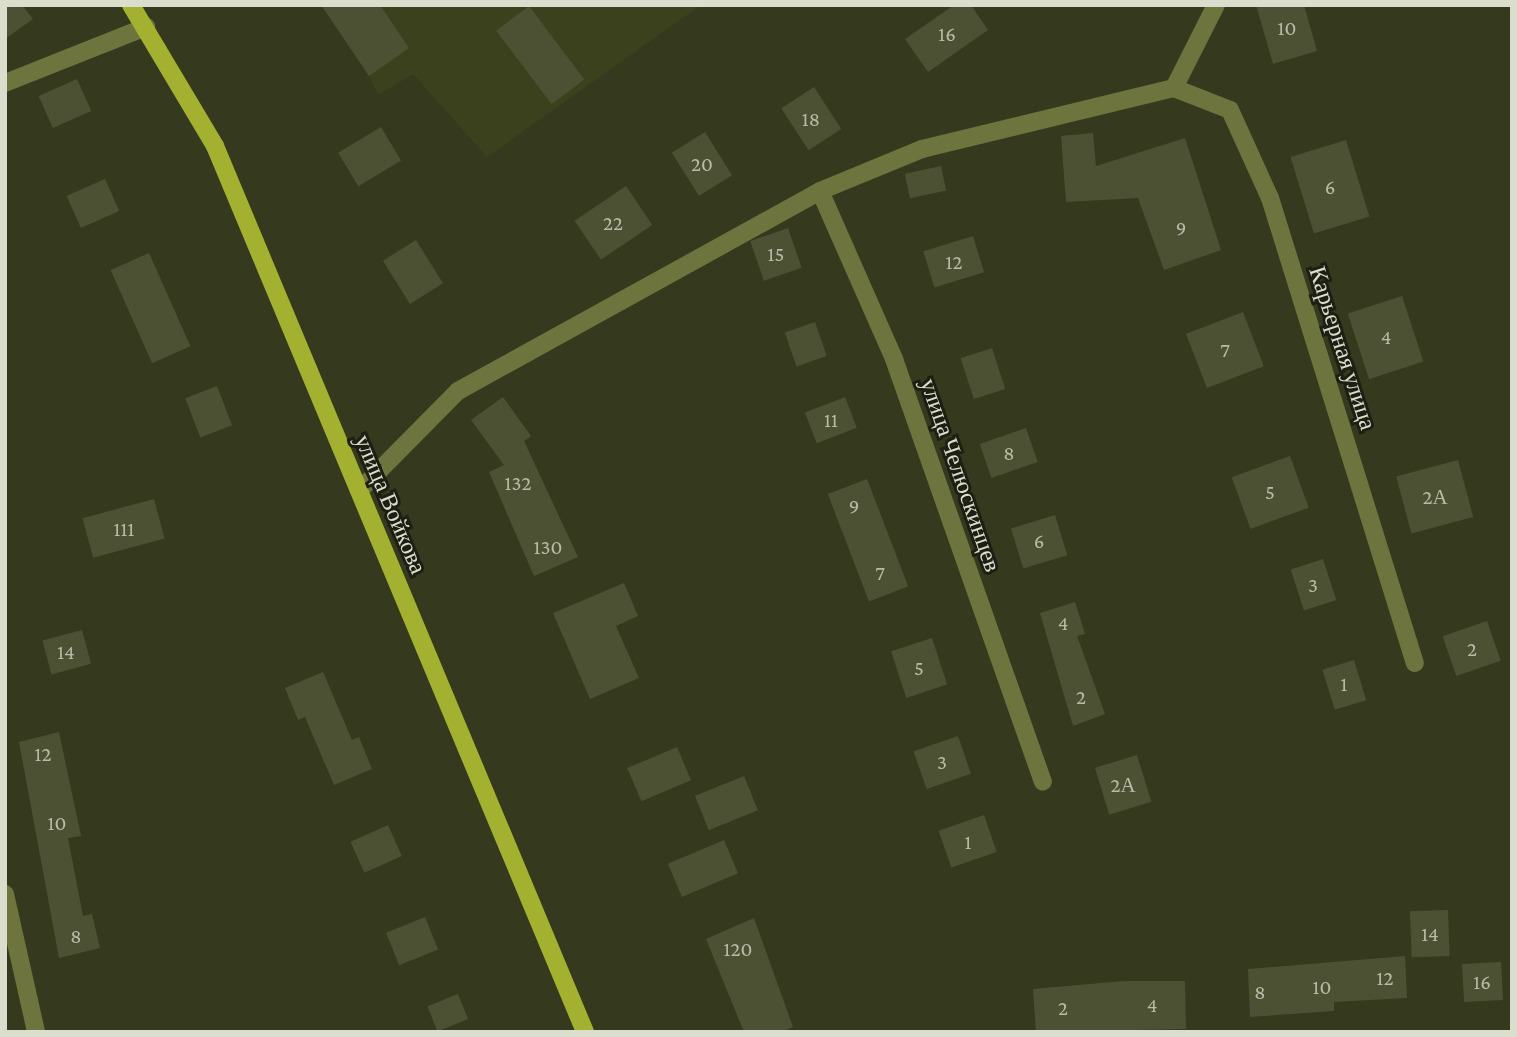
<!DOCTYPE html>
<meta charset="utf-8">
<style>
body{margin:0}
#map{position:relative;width:1517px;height:1037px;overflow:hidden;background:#35391d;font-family:"Crimson Pro",serif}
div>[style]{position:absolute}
.built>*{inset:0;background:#3c411d}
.building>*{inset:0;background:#4d5134;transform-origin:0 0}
.minor>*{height:18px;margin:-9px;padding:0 9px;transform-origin:9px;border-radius:9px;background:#6d743d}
.major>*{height:18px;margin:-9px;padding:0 9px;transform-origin:9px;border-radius:9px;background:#a4b030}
span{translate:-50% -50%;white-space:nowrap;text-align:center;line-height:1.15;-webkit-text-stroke:6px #1d1f13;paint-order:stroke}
.number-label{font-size:21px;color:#b8bba7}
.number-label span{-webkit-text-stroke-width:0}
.street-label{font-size:24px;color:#dbdecd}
.frame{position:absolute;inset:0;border:7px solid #dbdecd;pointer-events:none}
</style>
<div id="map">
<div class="built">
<i style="clip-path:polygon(335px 5px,701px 5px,487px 157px,413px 74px,378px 95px)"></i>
</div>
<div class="building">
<i style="clip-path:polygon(5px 5px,22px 5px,33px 19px,5px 39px)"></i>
<i style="clip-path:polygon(321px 5px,380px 5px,409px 48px,369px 76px)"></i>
<i style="clip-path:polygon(954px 5px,971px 5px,988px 30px,928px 72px,905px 39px)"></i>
<i style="clip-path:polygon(1256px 5px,1304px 5px,1317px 51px,1273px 64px)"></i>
<i style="left:529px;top:6px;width:92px;height:41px;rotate:53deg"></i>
<i style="left:77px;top:79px;width:35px;height:42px;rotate:66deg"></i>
<i style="left:814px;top:87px;width:50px;height:39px;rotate:57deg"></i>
<i style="left:381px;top:127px;width:39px;height:50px;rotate:59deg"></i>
<i style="left:705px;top:132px;width:51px;height:39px;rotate:58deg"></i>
<i style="clip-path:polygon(1093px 133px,1096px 166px,1185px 138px,1221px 250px,1164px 270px,1138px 198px,1066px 202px,1061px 136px)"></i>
<i style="left:1346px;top:140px;width:80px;height:58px;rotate:73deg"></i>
<i style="left:941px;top:166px;width:25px;height:37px;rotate:78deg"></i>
<i style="left:105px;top:179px;width:35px;height:42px;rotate:66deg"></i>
<i style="left:626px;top:186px;width:47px;height:62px;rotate:56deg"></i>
<i style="left:788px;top:228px;width:42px;height:40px;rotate:71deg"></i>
<i style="left:973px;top:236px;width:38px;height:52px;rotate:73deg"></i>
<i style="left:416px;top:240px;width:51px;height:39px;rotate:58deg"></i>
<i style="left:149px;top:253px;width:102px;height:42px;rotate:66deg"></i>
<i style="left:1402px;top:296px;width:69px;height:57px;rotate:72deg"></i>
<i style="left:1243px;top:312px;width:58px;height:61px;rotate:69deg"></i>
<i style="left:815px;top:322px;width:36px;height:32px;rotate:71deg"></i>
<i style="left:992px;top:348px;width:43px;height:33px;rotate:72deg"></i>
<i style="left:217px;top:386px;width:42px;height:34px;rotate:69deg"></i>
<i style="clip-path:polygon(503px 397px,531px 436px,524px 441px,578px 557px,534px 576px,489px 472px,504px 465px,471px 420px)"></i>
<i style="left:845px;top:397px;width:33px;height:43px;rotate:69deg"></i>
<i style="left:1026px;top:428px;width:36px;height:49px;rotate:71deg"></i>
<i style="left:1290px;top:456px;width:55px;height:62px;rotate:70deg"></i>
<i style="left:1458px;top:460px;width:59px;height:64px;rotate:75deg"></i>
<i style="left:867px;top:479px;width:115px;height:42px;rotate:69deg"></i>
<i style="left:154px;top:499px;width:41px;height:74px;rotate:75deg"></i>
<i style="left:1055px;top:515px;width:42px;height:46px;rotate:73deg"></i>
<i style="left:1323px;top:559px;width:43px;height:34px;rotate:72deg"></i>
<i style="clip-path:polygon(624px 583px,638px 616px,616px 626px,639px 678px,590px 699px,553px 613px)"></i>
<i style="clip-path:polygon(1075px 602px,1085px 634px,1077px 636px,1105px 714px,1073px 726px,1040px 613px)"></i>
<i style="left:1487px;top:621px;width:42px;height:47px;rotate:71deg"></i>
<i style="left:82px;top:630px;width:35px;height:41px;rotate:75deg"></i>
<i style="left:932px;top:638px;width:49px;height:43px;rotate:72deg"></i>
<i style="left:1354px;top:660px;width:42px;height:33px;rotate:73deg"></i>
<i style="clip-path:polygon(323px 672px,352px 740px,359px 737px,372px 769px,334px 785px,305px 717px,298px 720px,285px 688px)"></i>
<i style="clip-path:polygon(59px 732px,81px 836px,68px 838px,83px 916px,92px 914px,100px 948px,59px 958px,19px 742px)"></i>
<i style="left:958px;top:736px;width:40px;height:47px;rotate:71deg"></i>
<i style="left:677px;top:747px;width:36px;height:54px;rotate:67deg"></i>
<i style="left:1137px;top:755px;width:49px;height:44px;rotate:73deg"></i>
<i style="left:744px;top:776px;width:37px;height:53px;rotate:68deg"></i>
<i style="left:984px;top:815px;width:39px;height:48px;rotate:71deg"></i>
<i style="left:388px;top:825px;width:34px;height:41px;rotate:66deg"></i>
<i style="left:724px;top:840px;width:36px;height:61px;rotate:67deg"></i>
<i style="left:1448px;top:910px;width:46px;height:38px;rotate:88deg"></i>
<i style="left:425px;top:917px;width:35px;height:42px;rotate:68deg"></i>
<i style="clip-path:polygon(754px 918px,793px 1027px,782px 1032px,744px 1032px,706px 939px)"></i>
<i style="clip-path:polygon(1405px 956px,1407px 998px,1334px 1002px,1334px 1011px,1250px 1017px,1248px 969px)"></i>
<i style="left:1501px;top:962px;width:38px;height:39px;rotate:87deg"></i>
<i style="clip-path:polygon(1124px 981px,1185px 981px,1186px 1029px,1036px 1032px,1033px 989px)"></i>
<i style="left:458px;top:994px;width:27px;height:33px;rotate:68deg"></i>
</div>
<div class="minor">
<i style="left:5px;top:83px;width:152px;rotate:-21.7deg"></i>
<i style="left:1174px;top:88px;width:60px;rotate:21.4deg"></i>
<i style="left:1230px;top:110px;width:97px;rotate:65.6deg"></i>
<i style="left:1270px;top:198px;width:487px;rotate:72.7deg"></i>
<i style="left:820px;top:191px;width:184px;rotate:66.2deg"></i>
<i style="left:894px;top:359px;width:448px;rotate:70.6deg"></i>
<i style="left:359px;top:491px;width:141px;rotate:-45.3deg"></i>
<i style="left:458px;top:391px;width:414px;rotate:-28.9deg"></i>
<i style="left:820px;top:191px;width:110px;rotate:-22.4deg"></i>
<i style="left:922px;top:149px;width:259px;rotate:-13.6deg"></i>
<i style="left:1174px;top:88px;width:93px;rotate:-63.2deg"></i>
<i style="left:5px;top:894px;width:141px;rotate:77.3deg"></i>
</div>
<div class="major">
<i style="left:131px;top:5px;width:164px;rotate:59.2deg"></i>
<i style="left:215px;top:146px;width:960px;rotate:67.33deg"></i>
</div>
<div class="number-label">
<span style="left:1287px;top:28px">10</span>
<span style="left:947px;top:34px">16</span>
<span style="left:811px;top:119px">18</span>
<span style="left:702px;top:164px">20</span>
<span style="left:1330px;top:187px">6</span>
<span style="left:613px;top:223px">22</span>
<span style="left:1181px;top:228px">9</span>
<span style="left:776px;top:254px">15</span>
<span style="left:954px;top:262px">12</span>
<span style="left:1386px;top:337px">4</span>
<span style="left:1225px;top:350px">7</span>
<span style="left:831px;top:420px">11</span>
<span style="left:1009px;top:453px">8</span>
<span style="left:518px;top:483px">132</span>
<span style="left:1270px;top:492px">5</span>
<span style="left:1435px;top:497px">2А</span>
<span style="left:854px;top:506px">9</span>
<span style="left:124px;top:529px">111</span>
<span style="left:1039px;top:541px">6</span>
<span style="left:548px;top:547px">130</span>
<span style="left:880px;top:573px">7</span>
<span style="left:1313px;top:585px">3</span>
<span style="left:1063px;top:623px">4</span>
<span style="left:1472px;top:649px">2</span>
<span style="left:66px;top:652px">14</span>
<span style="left:919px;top:668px">5</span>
<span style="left:1344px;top:684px">1</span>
<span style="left:1081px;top:697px">2</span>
<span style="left:43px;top:754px">12</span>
<span style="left:942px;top:762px">3</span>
<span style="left:1123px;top:785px">2А</span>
<span style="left:57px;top:823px">10</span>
<span style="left:968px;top:842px">1</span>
<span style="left:1430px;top:934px">14</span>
<span style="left:76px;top:936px">8</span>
<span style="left:738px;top:949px">120</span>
<span style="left:1385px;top:978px">12</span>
<span style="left:1482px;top:982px">16</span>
<span style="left:1322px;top:987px">10</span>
<span style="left:1260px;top:992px">8</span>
<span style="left:1152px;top:1005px">4</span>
<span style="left:1063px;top:1008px">2</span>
</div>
<div class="street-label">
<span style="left:1343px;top:348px;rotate:72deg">Карьерная улица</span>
<span style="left:961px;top:475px;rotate:71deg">улица Челюскинцев</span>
<span style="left:391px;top:504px;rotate:67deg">улица Войкова</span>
</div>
<div class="frame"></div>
</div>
